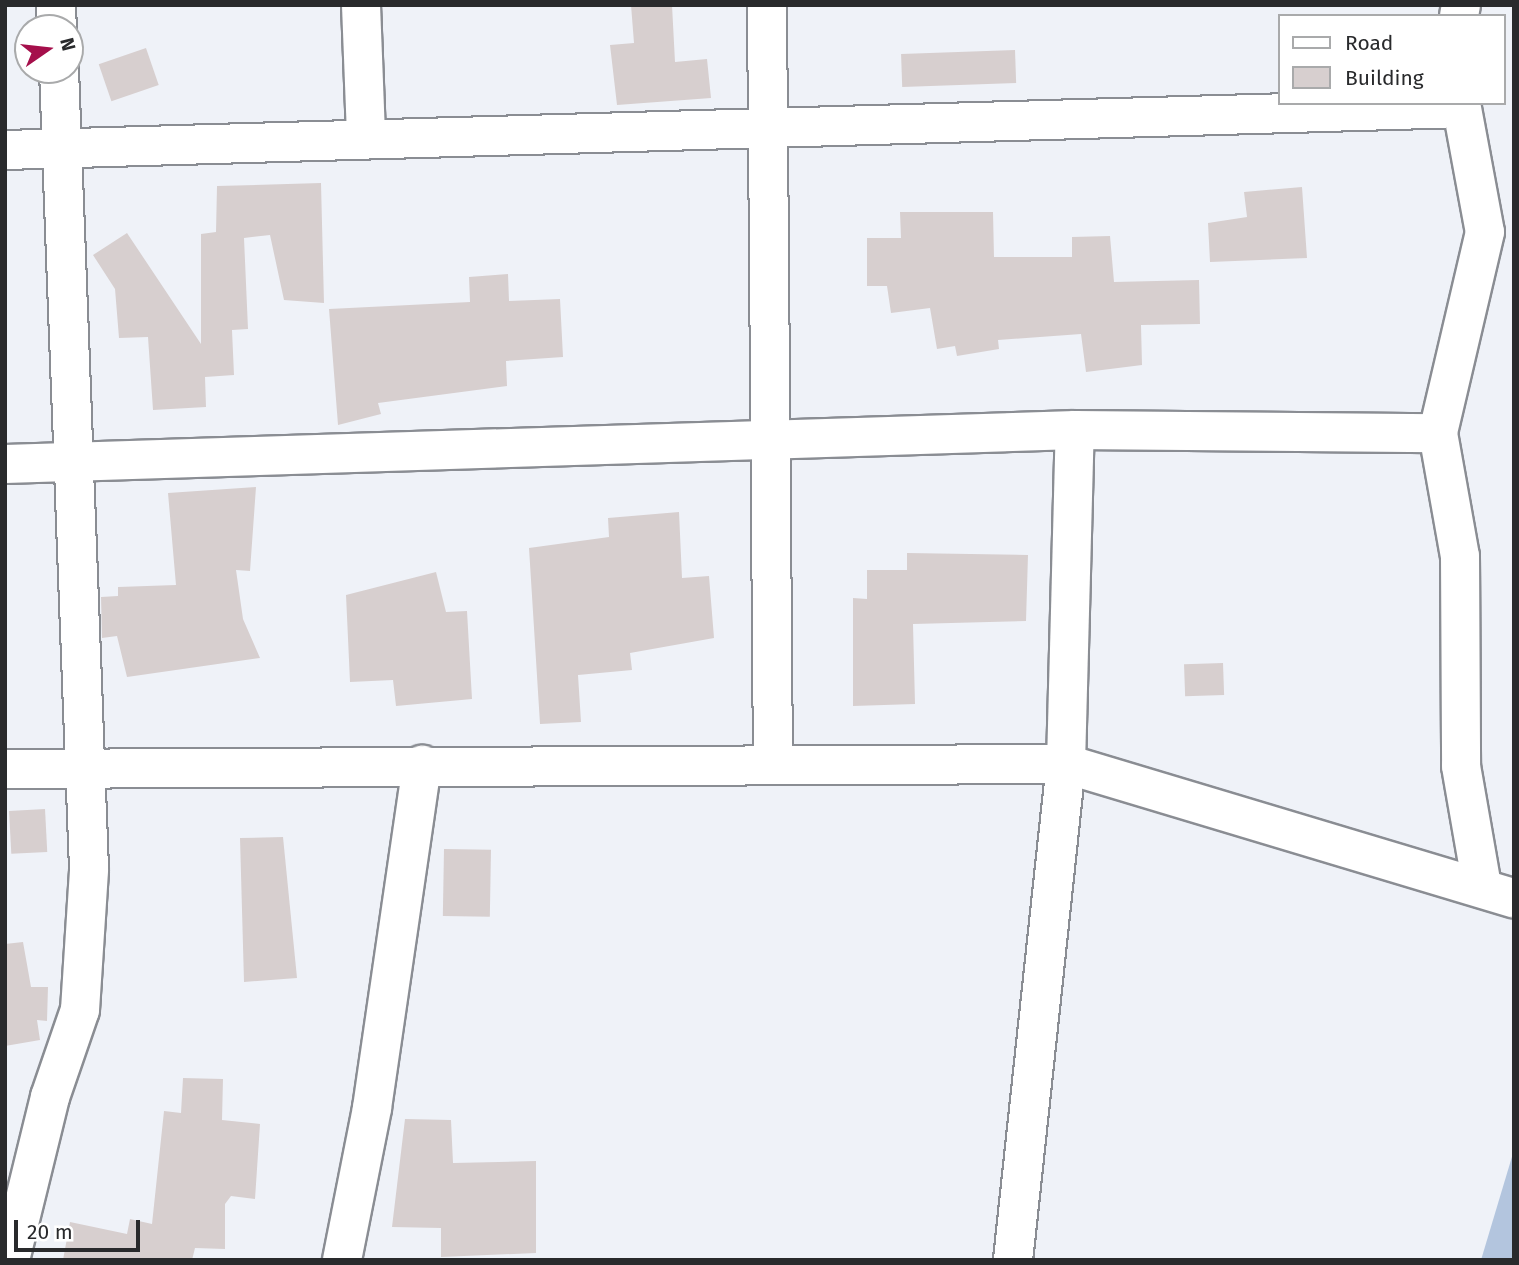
<!DOCTYPE html>
<style>
body{margin:0}
#map{position:relative;width:1519px;height:1265px;overflow:hidden;background:#eff2f8;font-family:"Fira Sans",sans-serif}
div>[style]{position:absolute}
.water>*{inset:0;background:#b3c5de}
.building>*{inset:0;background:#d7cfcf;transform-origin:0 0}
.roads{filter:drop-shadow(2px 0 #8a8d93) drop-shadow(-2px 0 #8a8d93) drop-shadow(0 2px #8a8d93) drop-shadow(0 -2px #8a8d93)}
.street>*{height:38px;margin:-19px;padding:0 19px;transform-origin:19px;border-radius:19px;background:#fff}
span{translate:-50% -50%;white-space:nowrap;text-align:center;line-height:1.15;-webkit-text-stroke:7px #fff;paint-order:stroke}
.frame{position:absolute;inset:0;border:7px solid #292a2c;pointer-events:none}
.legend{position:absolute;left:1278px;top:14px;width:228px;height:91px;box-sizing:border-box;background:#fff;border:2px solid #a9aaab;margin:0;padding:9px 12px;list-style:none;font-size:21px;color:#292a2c}
.legend li{display:flex;align-items:center;gap:14px;height:35px}
.legend b{width:35px;border:2px solid #a9aaab}
.north{position:absolute;left:14px;top:14px;width:70px;height:70px;box-sizing:border-box;background:#fff;border:2px solid #a9aaab;border-radius:50%;rotate:76deg;font-size:19px;font-weight:700;line-height:28px;text-align:center;color:#292a2c}
.north::after{content:'';display:block;margin:auto;width:24px;height:32px;background:#a50f4b;clip-path:polygon(50% 0,100% 100%,50% 72%,0 100%)}
.scale{position:absolute;left:14px;top:1220px;width:126px;height:32px;box-sizing:border-box;border:4px solid #292a2c;border-top:0;padding-left:9px;font-size:21px;line-height:24px;white-space:nowrap;color:#292a2c;-webkit-text-stroke:5px #fff;paint-order:stroke}
</style>
<div id="map">
<div class="water">
<i style="clip-path:polygon(1514px 1150px,1514px 1260px,1481px 1260px)"></i>
</div>
<div class="building">
<i style="clip-path:polygon(631px 5px,672px 5px,675px 62px,707px 59px,711px 98px,617px 105px,610px 45px,634px 43px)"></i>
<i style="left:146px;top:48px;width:39px;height:50px;rotate:71deg"></i>
<i style="left:1015px;top:50px;width:33px;height:114px;rotate:88deg"></i>
<i style="clip-path:polygon(321px 183px,324px 303px,284px 300px,270px 235px,244px 238px,248px 329px,232px 330px,234px 375px,205px 377px,206px 407px,153px 410px,148px 337px,119px 338px,115px 289px,93px 255px,127px 233px,201px 344px,201px 234px,216px 232px,217px 186px)"></i>
<i style="clip-path:polygon(1302px 187px,1307px 258px,1210px 262px,1208px 223px,1247px 217px,1244px 192px)"></i>
<i style="clip-path:polygon(900px 212px,993px 212px,994px 257px,1072px 257px,1072px 237px,1110px 236px,1114px 282px,1199px 280px,1200px 324px,1141px 325px,1142px 365px,1086px 372px,1081px 334px,998px 340px,999px 349px,957px 356px,955px 346px,937px 349px,930px 308px,891px 313px,887px 286px,867px 286px,867px 238px,901px 238px)"></i>
<i style="clip-path:polygon(508px 274px,509px 301px,560px 299px,563px 357px,506px 361px,507px 386px,378px 403px,381px 414px,338px 425px,329px 309px,470px 302px,469px 277px)"></i>
<i style="clip-path:polygon(256px 487px,250px 571px,236px 570px,243px 619px,260px 658px,127px 677px,117px 636px,102px 638px,101px 597px,118px 596px,118px 587px,176px 585px,168px 493px)"></i>
<i style="clip-path:polygon(679px 512px,682px 578px,709px 576px,714px 638px,630px 653px,632px 670px,578px 675px,581px 722px,540px 724px,529px 548px,609px 537px,608px 518px)"></i>
<i style="clip-path:polygon(907px 553px,1028px 555px,1026px 621px,913px 624px,915px 704px,853px 706px,853px 598px,867px 599px,867px 570px,907px 570px)"></i>
<i style="clip-path:polygon(436px 572px,446px 612px,467px 611px,472px 699px,396px 706px,393px 680px,350px 682px,346px 595px)"></i>
<i style="left:1223px;top:663px;width:32px;height:39px;rotate:88deg"></i>
<i style="left:45px;top:809px;width:43px;height:36px;rotate:87deg"></i>
<i style="clip-path:polygon(283px 837px,297px 978px,244px 982px,240px 838px)"></i>
<i style="left:444px;top:849px;width:47px;height:67px;rotate:1deg"></i>
<i style="clip-path:polygon(23px 942px,31px 987px,48px 987px,47px 1021px,37px 1020px,40px 1040px,5px 1046px,5px 944px)"></i>
<i style="clip-path:polygon(183px 1078px,223px 1079px,222px 1120px,260px 1124px,255px 1199px,231px 1196px,225px 1204px,225px 1249px,195px 1248px,192px 1260px,63px 1260px,70px 1222px,127px 1234px,130px 1219px,152px 1224px,164px 1111px,181px 1113px)"></i>
<i style="clip-path:polygon(405px 1119px,451px 1120px,453px 1163px,536px 1161px,536px 1253px,441px 1257px,441px 1228px,392px 1227px)"></i>
</div>
<div class="roads">
<div class="street">
<i style="left:56px;top:5px;width:23px;rotate:88deg"></i>
<i style="left:361px;top:5px;width:133px;rotate:87.8deg"></i>
<i style="left:767px;top:5px;width:759px;rotate:89.55deg"></i>
<i style="left:1459px;top:16px;width:11px;rotate:-80deg"></i>
<i style="left:1461px;top:103px;width:131px;rotate:79.5deg"></i>
<i style="left:1485px;top:232px;width:206px;rotate:103.2deg"></i>
<i style="left:1438px;top:433px;width:125px;rotate:79.9deg"></i>
<i style="left:1460px;top:556px;width:210px;rotate:89.7deg"></i>
<i style="left:1461px;top:766px;width:122px;rotate:80.1deg"></i>
<i style="left:5px;top:150px;width:1457px;rotate:-1.65deg"></i>
<i style="left:5px;top:464px;width:1071px;rotate:-1.82deg"></i>
<i style="left:1075px;top:430px;width:363px;rotate:0.5deg"></i>
<i style="left:5px;top:769px;width:1061px;rotate:-0.27deg"></i>
<i style="left:1066px;top:764px;width:468px;rotate:16.7deg"></i>
<i style="left:10px;top:1260px;width:168px;rotate:-76.2deg"></i>
<i style="left:50px;top:1097px;width:92px;rotate:-71deg"></i>
<i style="left:80px;top:1010px;width:141px;rotate:-86.3deg"></i>
<i style="left:89px;top:869px;width:800px;rotate:-92.15deg"></i>
<i style="left:342px;top:1260px;width:155px;rotate:-78.8deg"></i>
<i style="left:372px;top:1108px;width:347px;rotate:-81.7deg"></i>
<i style="left:1013px;top:1260px;width:499px;rotate:-83.9deg"></i>
<i style="left:1066px;top:764px;width:334px;rotate:-88.5deg"></i>
</div>
</div>
<div class="frame"></div>
<ul class="legend">
<li><b style="height:9px;background:#fff"></b>Road</li>
<li><b style="height:19px;background:#d7cfcf"></b>Building</li>
</ul>
<div class="north">N</div>
<div class="scale">20 m</div>
</div>
